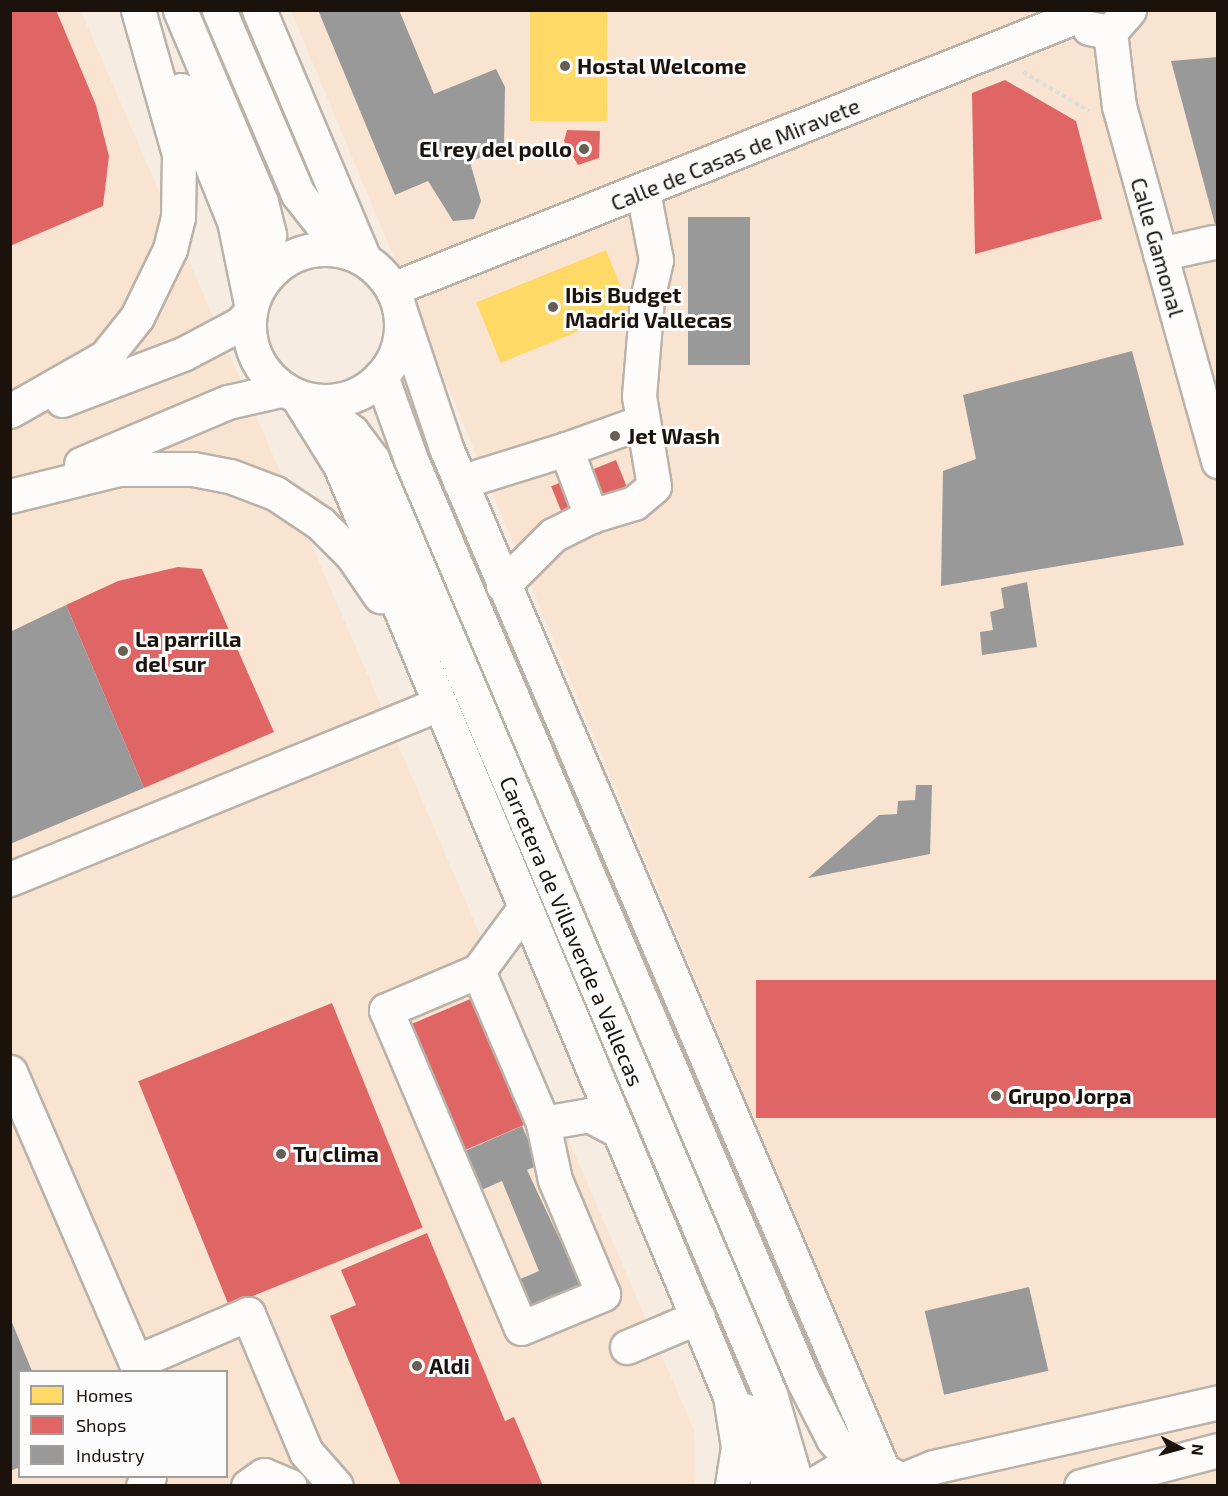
<!DOCTYPE html>
<style>
body{margin:0}
#map{position:relative;width:1228px;height:1496px;overflow:hidden;background:#f6ece2;font-family:"Exo 2",sans-serif}
div>[style]{position:absolute}
.built>*{inset:0;background:#f9e4d2}
.homes>*{inset:0;background:#ffd966;transform-origin:0 0}
.shops>*{inset:0;background:#e06666;transform-origin:0 0}
.industry>*{inset:0;background:#999;transform-origin:0 0}
.path>*{height:4px;margin-top:-2px;transform-origin:0;background:repeating-linear-gradient(90deg,#dfdcd9 0 4.5px,transparent 0 7.5px)}
.roads{filter:drop-shadow(2px 0 #bab2a9) drop-shadow(-2px 0 #bab2a9) drop-shadow(0 2px #bab2a9) drop-shadow(0 -2px #bab2a9)}
.minor>*{height:33px;margin:-16.5px;padding:0 16.5px;transform-origin:16.5px;border-radius:16.5px;background:#fefcfb}
.major>*{height:33px;margin:-16.5px;padding:0 16.5px;transform-origin:16.5px;border-radius:16.5px;background:#fefcfb}
.major>.ring{margin:-16.5px;padding:0;box-sizing:content-box;background:none;border:33px solid #fefcfb;border-radius:50%}
.dots>*{width:16px;height:16px;translate:-50% -50%;box-sizing:border-box;border:3px solid #fcfcfc;border-radius:50%}
span{translate:-50% -50%;white-space:nowrap;text-align:center;line-height:1.15;-webkit-text-stroke:6px #fcfcfc;paint-order:stroke}
.poi-label{font-size:22px;color:#1a120b;font-weight:700}
.left{translate:0 -50%;text-align:left}
.right{translate:-100% -50%;text-align:right}
.street-label{font-size:22px;color:#1a120b}
.frame{position:absolute;inset:0;border:12px solid #1a120b;pointer-events:none}
.legend{position:absolute;left:18px;top:1370px;width:210px;height:108px;box-sizing:border-box;background:#fcfcfc;border:2px solid #a29e9c;margin:0;padding:8px 10px;list-style:none;font-size:18px;color:#1a120b}
.legend li{display:flex;align-items:center;gap:12px;height:30px}
.legend b{width:30px;border:2px solid #a29e9c}
.north{position:absolute;left:1150px;top:1418px;width:60px;height:60px;-webkit-text-stroke:4px #fcfcfc;paint-order:stroke;rotate:96deg;font-size:16px;font-weight:700;line-height:24px;text-align:center;color:#1a120b}
.north::after{content:'';display:block;margin:auto;width:21px;height:27px;background:#1a120b;clip-path:polygon(50% 0,100% 100%,50% 72%,0 100%)}
</style>
<div id="map">
<div class="built">
<i style="clip-path:polygon(evenodd,10px 11px,81px 11px,694px 1430px,695px 1485px,11px 1485px,10px 11px,20px 1372px,226px 1372px,226px 1476px,20px 1476px,20px 1372px)"></i>
<i style="clip-path:polygon(291px 11px,1217px 11px,1217px 1485px,907px 1485px)"></i>
</div>
<div class="homes">
<i style="left:530px;top:10px;width:77px;height:111px"></i>
<i style="left:606px;top:250px;width:65px;height:140px;rotate:68deg"></i>
</div>
<div class="shops">
<i style="clip-path:polygon(10px 10px,56px 10px,96px 105px,109px 156px,103px 206px,10px 246px)"></i>
<i style="clip-path:polygon(1005px 80px,1076px 121px,1102px 219px,975px 254px,972px 93px)"></i>
<i style="clip-path:polygon(567px 130px,600px 131px,599px 158px,578px 165px,564px 141px)"></i>
<i style="left:616px;top:460px;width:29px;height:70px;rotate:68deg"></i>
<i style="clip-path:polygon(178px 567px,202px 569px,274px 732px,144px 788px,66px 605px,118px 581px)"></i>
<i style="left:1218px;top:980px;width:138px;height:462px;rotate:90deg"></i>
<i style="left:475px;top:997px;width:137px;height:81px;rotate:67deg"></i>
<i style="left:332px;top:1003px;width:242px;height:209px;rotate:68deg"></i>
<i style="clip-path:polygon(427px 1233px,505px 1421px,514px 1417px,543px 1486px,401px 1486px,330px 1316px,356px 1305px,341px 1270px)"></i>
</div>
<div class="industry">
<i style="clip-path:polygon(318px 10px,399px 10px,434px 94px,496px 69px,505px 87px,504px 147px,470px 162px,481px 201px,474px 219px,453px 221px,428px 181px,395px 195px)"></i>
<i style="clip-path:polygon(1218px 57px,1218px 232px,1217px 232px,1171px 61px)"></i>
<i style="left:688px;top:217px;width:62px;height:148px"></i>
<i style="clip-path:polygon(1132px 351px,1184px 545px,941px 586px,943px 471px,976px 459px,963px 395px)"></i>
<i style="clip-path:polygon(1027px 582px,1037px 647px,982px 655px,980px 632px,993px 630px,990px 612px,1004px 608px,1001px 588px)"></i>
<i style="clip-path:polygon(66px 605px,144px 788px,10px 844px,10px 632px)"></i>
<i style="clip-path:polygon(916px 785px,932px 785px,930px 854px,808px 878px,879px 815px,897px 814px,898px 801px,915px 800px)"></i>
<i style="clip-path:polygon(522px 1126px,539px 1165px,527px 1170px,583px 1289px,530px 1311px,518px 1280px,539px 1271px,502px 1181px,479px 1191px,463px 1152px)"></i>
<i style="left:1029px;top:1287px;width:86px;height:107px;rotate:77deg"></i>
<i style="clip-path:polygon(11px 1320px,32px 1371px,20px 1371px,20px 1467px,10px 1471px)"></i>
</div>
<div class="path">
<i style="left:1023px;top:72px;width:77px;rotate:30.6deg"></i>
</div>
<div class="roads">
<div class="minor">
<i style="left:259px;top:10px;width:269px;rotate:67.1deg"></i>
<i style="left:1089px;top:28px;width:21px;rotate:11deg"></i>
<i style="left:1110px;top:32px;width:29px;rotate:-49deg"></i>
<i style="left:1110px;top:32px;width:75px;rotate:83.1deg"></i>
<i style="left:1119px;top:106px;width:369px;rotate:74.4deg"></i>
<i style="left:181px;top:90px;width:141px;rotate:68deg"></i>
<i style="left:234px;top:221px;width:85px;rotate:78.4deg"></i>
<i style="left:1160px;top:254px;width:54px;rotate:-12.8deg"></i>
<i style="left:392px;top:289px;width:737px;rotate:-21.73deg"></i>
<i style="left:400px;top:311px;width:145px;rotate:71.4deg"></i>
<i style="left:446px;top:448px;width:1112px;rotate:66.85deg"></i>
<i style="left:297px;top:396px;width:81px;rotate:58.1deg"></i>
<i style="left:340px;top:465px;width:1009px;rotate:67.27deg"></i>
<i style="left:730px;top:1396px;width:52px;rotate:81.1deg"></i>
<i style="left:738px;top:1447px;width:39px;rotate:99deg"></i>
<i style="left:62px;top:400px;width:129px;rotate:-20.8deg"></i>
<i style="left:183px;top:354px;width:64px;rotate:-27.8deg"></i>
<i style="left:240px;top:324px;width:13px;rotate:-48deg"></i>
<i style="left:10px;top:411px;width:109px;rotate:-29.6deg"></i>
<i style="left:105px;top:357px;width:51px;rotate:-51.3deg"></i>
<i style="left:137px;top:317px;width:76px;rotate:-64.1deg"></i>
<i style="left:170px;top:249px;width:32px;rotate:-76deg"></i>
<i style="left:178px;top:218px;width:64px;rotate:-89.1deg"></i>
<i style="left:179px;top:154px;width:150px;rotate:-105.9deg"></i>
<i style="left:566px;top:449px;width:81px;rotate:-19.6deg"></i>
<i style="left:81px;top:464px;width:160px;rotate:-22.9deg"></i>
<i style="left:228px;top:402px;width:58px;rotate:-12.8deg"></i>
<i style="left:460px;top:482px;width:111px;rotate:-17.3deg"></i>
<i style="left:566px;top:449px;width:72px;rotate:69.5deg"></i>
<i style="left:591px;top:516px;width:42px;rotate:153.4deg"></i>
<i style="left:553px;top:535px;width:71px;rotate:135deg"></i>
<i style="left:10px;top:496px;width:112px;rotate:-13.9deg"></i>
<i style="left:119px;top:469px;width:74px"></i>
<i style="left:193px;top:469px;width:38px;rotate:11deg"></i>
<i style="left:230px;top:476px;width:48px;rotate:20.7deg"></i>
<i style="left:275px;top:493px;width:54px;rotate:33.7deg"></i>
<i style="left:320px;top:523px;width:45px;rotate:45deg"></i>
<i style="left:352px;top:555px;width:50px;rotate:55.7deg"></i>
<i style="left:591px;top:516px;width:45px;rotate:-16.8deg"></i>
<i style="left:634px;top:503px;width:26px;rotate:-40deg"></i>
<i style="left:654px;top:486px;width:91px;rotate:-99.5deg"></i>
<i style="left:639px;top:396px;width:97px;rotate:-85.3deg"></i>
<i style="left:647px;top:299px;width:40px;rotate:-77deg"></i>
<i style="left:656px;top:260px;width:70px;rotate:-100.7deg"></i>
<i style="left:10px;top:879px;width:460px;rotate:-22.2deg"></i>
<i style="left:523px;top:910px;width:76px;rotate:126.4deg"></i>
<i style="left:478px;top:971px;width:100px;rotate:157deg"></i>
<i style="left:386px;top:1010px;width:345px;rotate:67deg"></i>
<i style="left:521px;top:1328px;width:89px;rotate:-22.5deg"></i>
<i style="left:603px;top:1294px;width:124px;rotate:-112.8deg"></i>
<i style="left:555px;top:1180px;width:58px;rotate:-101.9deg"></i>
<i style="left:543px;top:1123px;width:47px;rotate:-9.9deg"></i>
<i style="left:589px;top:1115px;width:34px;rotate:28deg"></i>
<i style="left:478px;top:971px;width:165px;rotate:66.8deg"></i>
<i style="left:10px;top:1072px;width:327px;rotate:66.6deg"></i>
<i style="left:627px;top:1347px;width:77px;rotate:-22.9deg"></i>
<i style="left:136px;top:1362px;width:122px;rotate:-23.2deg"></i>
<i style="left:248px;top:1314px;width:150px;rotate:67.2deg"></i>
<i style="left:306px;top:1452px;width:45px;rotate:48.6deg"></i>
<i style="left:744px;top:1410px;width:80px;rotate:71.8deg"></i>
<i style="left:904px;top:1479px;width:31px;rotate:-22deg"></i>
<i style="left:933px;top:1467px;width:292px;rotate:-12.8deg"></i>
<i style="left:143px;top:1486px;width:12px;rotate:-59deg"></i>
<i style="left:248px;top:1486px;width:19px;rotate:-35deg"></i>
<i style="left:264px;top:1475px;width:28px;rotate:23deg"></i>
<i style="left:1081px;top:1486px;width:142px;rotate:-14.7deg"></i>
</div>
<div class="major">
<i style="left:180px;top:10px;width:208px;rotate:67.1deg"></i>
<i style="left:261px;top:202px;width:34px;rotate:76deg"></i>
<i style="left:269px;top:235px;width:45px;rotate:97.6deg"></i>
<i style="left:219px;top:10px;width:200px;rotate:66.8deg"></i>
<i style="left:298px;top:194px;width:71px;rotate:51.8deg"></i>
<i class="ring" style="left:249px;top:249px;width:119px;height:119px"></i>
<i style="left:381px;top:376px;width:91px;rotate:70.2deg"></i>
<i style="left:412px;top:462px;width:998px;rotate:66.93deg"></i>
<i style="left:803px;top:1380px;width:66px;rotate:63deg"></i>
<i style="left:833px;top:1439px;width:38px;rotate:48deg"></i>
<i style="left:311px;top:400px;width:52px;rotate:38deg"></i>
<i style="left:352px;top:432px;width:34px;rotate:53deg"></i>
<i style="left:372px;top:459px;width:1016px;rotate:66.94deg"></i>
<i style="left:770px;top:1394px;width:96px;rotate:73.6deg"></i>
<i style="left:811px;top:1486px;width:29px;rotate:-31deg"></i>
<i style="left:836px;top:1471px;width:22px;rotate:-10deg"></i>
<i style="left:858px;top:1467px;width:25px;rotate:7deg"></i>
<i style="left:883px;top:1470px;width:33px;rotate:29deg"></i>
</div>
</div>
<div class="dots">
<i style="left:565px;top:66px;background:#675e56"></i>
<i style="left:584px;top:149px;background:#675e56"></i>
<i style="left:553px;top:307px;background:#675e56"></i>
<i style="left:615px;top:436px;background:#675e56"></i>
<i style="left:123px;top:651px;background:#675e56"></i>
<i style="left:996px;top:1096px;background:#675e56"></i>
<i style="left:281px;top:1154px;background:#675e56"></i>
<i style="left:417px;top:1366px;background:#675e56"></i>
</div>
<div class="poi-label">
<span class="left" style="left:577px;top:66px">Hostal Welcome</span>
<span class="right" style="left:572px;top:149px">El rey del pollo</span>
<span class="left" style="left:565px;top:307px">Ibis Budget<br>Madrid Vallecas</span>
<span class="left" style="left:627px;top:436px">Jet Wash</span>
<span class="left" style="left:135px;top:651px">La parrilla<br>del sur</span>
<span class="left" style="left:1008px;top:1096px">Grupo Jorpa</span>
<span class="left" style="left:293px;top:1154px">Tu clima</span>
<span class="left" style="left:429px;top:1366px">Aldi</span>
</div>
<div class="street-label">
<span style="left:735px;top:154px;rotate:-22deg">Calle de Casas de Miravete</span>
<span style="left:1158px;top:247px;rotate:74deg">Calle Gamonal</span>
<span style="left:572px;top:931px;rotate:67deg">Carretera de Villaverde a Vallecas</span>
</div>
<div class="frame"></div>
<ul class="legend">
<li><b style="height:16px;background:#ffd966"></b>Homes</li>
<li><b style="height:16px;background:#e06666"></b>Shops</li>
<li><b style="height:16px;background:#999"></b>Industry</li>
</ul>
<div class="north">N</div>
</div>
